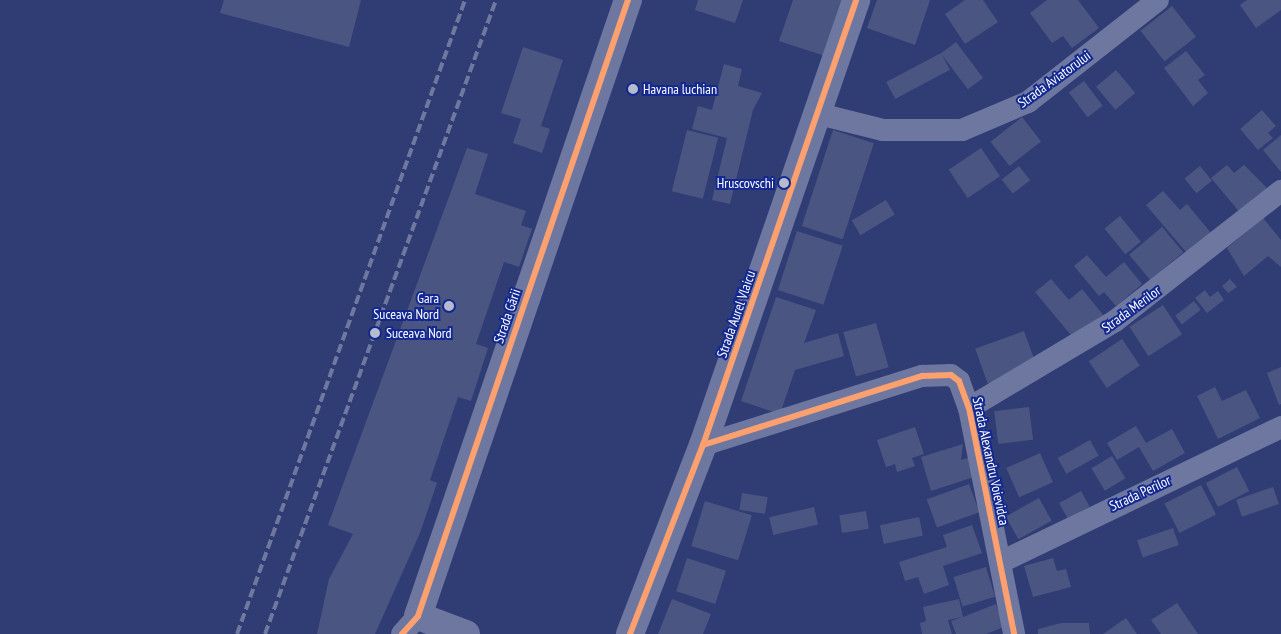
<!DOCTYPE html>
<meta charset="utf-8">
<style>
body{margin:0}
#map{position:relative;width:1281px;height:634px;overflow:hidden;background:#303c74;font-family:"PT Sans Narrow",sans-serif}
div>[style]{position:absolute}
.building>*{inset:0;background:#4b5582;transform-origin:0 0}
.minor>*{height:22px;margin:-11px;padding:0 11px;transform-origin:11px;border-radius:11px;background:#6d779f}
.tertiary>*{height:28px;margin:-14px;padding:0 14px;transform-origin:14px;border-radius:14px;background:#6d779f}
.rail>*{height:4px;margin-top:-2px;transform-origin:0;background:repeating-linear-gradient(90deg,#6f789f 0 9px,transparent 0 13px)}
.cycleway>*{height:6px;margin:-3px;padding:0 3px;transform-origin:3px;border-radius:3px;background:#fca06f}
.dots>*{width:14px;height:14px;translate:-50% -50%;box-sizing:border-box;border:2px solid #132991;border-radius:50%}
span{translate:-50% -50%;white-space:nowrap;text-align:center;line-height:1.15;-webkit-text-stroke:4px #132991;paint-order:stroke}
.street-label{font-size:14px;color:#fff}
.poi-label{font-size:14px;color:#fff}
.left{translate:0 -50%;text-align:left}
.right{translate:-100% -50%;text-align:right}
</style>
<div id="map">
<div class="building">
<i style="clip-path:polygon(224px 0,361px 0,349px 47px,220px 13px)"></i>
<i style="clip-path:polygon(698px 0,743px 0,735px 23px,695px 10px)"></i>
<i style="clip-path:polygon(793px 0,844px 0,825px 56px,779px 41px)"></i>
<i style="clip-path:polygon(877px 0,930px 0,915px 45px,867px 28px)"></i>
<i style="clip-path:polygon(965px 0,983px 0,998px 22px,965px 44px,945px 14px)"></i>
<i style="clip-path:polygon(1047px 0,1078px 0,1099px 28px,1072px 48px,1063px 36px,1052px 43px,1030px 13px)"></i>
<i style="clip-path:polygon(1247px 0,1281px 0,1281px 10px,1256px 28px,1240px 5px)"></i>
<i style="left:1172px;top:6px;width:39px;height:40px;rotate:52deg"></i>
<i style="left:956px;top:42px;width:45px;height:19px;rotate:53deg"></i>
<i style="clip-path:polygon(523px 47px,563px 60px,541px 126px,550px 129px,542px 153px,513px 143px,521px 119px,501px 113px)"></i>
<i style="clip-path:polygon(1186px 51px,1205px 75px,1198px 80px,1208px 93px,1193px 106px,1164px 68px)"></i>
<i style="left:941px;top:53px;width:19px;height:62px;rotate:62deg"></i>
<i style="clip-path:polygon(724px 64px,742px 69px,738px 86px,762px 93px,753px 110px,730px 204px,712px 200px,727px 138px,692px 129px,698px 106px,712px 110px)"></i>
<i style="left:1116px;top:70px;width:30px;height:26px;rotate:50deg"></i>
<i style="left:1084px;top:81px;width:31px;height:19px;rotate:53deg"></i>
<i style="clip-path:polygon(1262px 110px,1276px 126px,1268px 133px,1273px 138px,1258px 150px,1240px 129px)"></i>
<i style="left:1022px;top:117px;width:31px;height:40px;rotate:52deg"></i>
<i style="left:687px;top:130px;width:32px;height:63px;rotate:14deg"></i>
<i style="left:833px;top:130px;width:43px;height:101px;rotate:18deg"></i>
<i style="clip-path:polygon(1281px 135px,1281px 172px,1263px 150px)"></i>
<i style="clip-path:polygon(467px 148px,488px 154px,475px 194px,526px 211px,521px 225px,532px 229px,519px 267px,504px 262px,476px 344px,488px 348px,471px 401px,458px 397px,430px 480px,437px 483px,420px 533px,375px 634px,317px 634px,329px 579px,353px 534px,328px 525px)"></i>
<i style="left:981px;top:148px;width:34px;height:39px;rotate:56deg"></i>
<i style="clip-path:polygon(1227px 165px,1234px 173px,1244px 165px,1270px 191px,1242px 215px,1211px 178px)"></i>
<i style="left:1019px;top:166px;width:18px;height:22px;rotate:52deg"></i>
<i style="left:1200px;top:166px;width:19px;height:20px;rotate:51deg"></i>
<i style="clip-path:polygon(1163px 191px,1180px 210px,1187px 204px,1216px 239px,1192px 259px,1146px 205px)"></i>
<i style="left:886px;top:200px;width:17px;height:40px;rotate:59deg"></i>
<i style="left:1120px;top:216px;width:33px;height:20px;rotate:51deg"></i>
<i style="clip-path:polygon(1263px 218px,1281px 240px,1281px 267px,1268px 256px,1244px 276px,1227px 248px)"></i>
<i style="left:1162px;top:227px;width:33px;height:43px;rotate:50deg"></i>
<i style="left:797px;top:231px;width:48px;height:62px;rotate:18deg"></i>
<i style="clip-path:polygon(1087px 255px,1106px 277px,1124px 262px,1142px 284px,1116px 306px,1104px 292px,1099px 296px,1074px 266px)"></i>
<i style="clip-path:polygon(1051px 279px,1069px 300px,1082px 289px,1104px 316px,1075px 340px,1035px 292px)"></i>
<i style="clip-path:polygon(1230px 279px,1237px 287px,1228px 293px,1222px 286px)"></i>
<i style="clip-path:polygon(1205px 290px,1210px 297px,1218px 291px,1224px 300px,1207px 313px,1195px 298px)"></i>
<i style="clip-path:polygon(776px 297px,816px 310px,804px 343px,838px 333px,844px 356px,795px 370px,780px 414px,741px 401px)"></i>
<i style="left:1194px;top:301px;width:11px;height:24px;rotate:52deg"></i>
<i style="left:1163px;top:305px;width:35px;height:40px;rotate:57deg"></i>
<i style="left:876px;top:323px;width:46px;height:34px;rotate:74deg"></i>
<i style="left:1024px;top:331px;width:37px;height:52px;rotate:70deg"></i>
<i style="left:1122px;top:339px;width:32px;height:40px;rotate:56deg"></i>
<i style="clip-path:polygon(1281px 367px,1281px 404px,1279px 405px,1267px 373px)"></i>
<i style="clip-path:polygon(1215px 387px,1222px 401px,1246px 390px,1260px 418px,1218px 439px,1197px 396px)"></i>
<i style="left:1029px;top:407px;width:33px;height:35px;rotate:83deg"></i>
<i style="clip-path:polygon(1136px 426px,1146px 443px,1172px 429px,1185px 453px,1153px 471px,1139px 447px,1117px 460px,1107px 443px)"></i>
<i style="clip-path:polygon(915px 427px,924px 454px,912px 458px,915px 466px,897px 472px,895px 464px,886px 467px,877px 440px)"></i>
<i style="left:1090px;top:440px;width:18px;height:37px;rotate:61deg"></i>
<i style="clip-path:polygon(963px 444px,961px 460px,968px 458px,974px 477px,931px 491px,921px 457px)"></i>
<i style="left:1040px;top:453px;width:32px;height:37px;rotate:66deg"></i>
<i style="left:1112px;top:456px;width:26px;height:24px;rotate:59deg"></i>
<i style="left:1237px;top:467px;width:27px;height:35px;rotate:63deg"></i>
<i style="left:969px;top:484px;width:30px;height:45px;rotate:70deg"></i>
<i style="left:1201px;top:485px;width:33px;height:41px;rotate:63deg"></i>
<i style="left:1273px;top:487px;width:18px;height:39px;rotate:71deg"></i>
<i style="left:1081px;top:491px;width:18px;height:25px;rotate:61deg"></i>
<i style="left:742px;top:493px;width:26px;height:17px;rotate:9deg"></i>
<i style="left:1039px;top:498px;width:26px;height:38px;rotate:61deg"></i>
<i style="left:705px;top:501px;width:49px;height:47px;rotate:17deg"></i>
<i style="left:814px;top:507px;width:18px;height:46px;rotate:77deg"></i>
<i style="left:866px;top:511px;width:18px;height:27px;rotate:81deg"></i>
<i style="left:919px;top:517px;width:19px;height:40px;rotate:78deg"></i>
<i style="clip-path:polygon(972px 525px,982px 553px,943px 566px,949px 585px,924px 594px,918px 577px,905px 581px,899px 562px,947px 547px,943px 535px)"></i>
<i style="left:1173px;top:528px;width:18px;height:38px;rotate:71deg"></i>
<i style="left:687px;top:558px;width:41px;height:35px;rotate:18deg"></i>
<i style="clip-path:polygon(1053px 558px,1057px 571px,1066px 569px,1071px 587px,1033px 597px,1024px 566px)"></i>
<i style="left:986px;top:567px;width:31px;height:34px;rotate:73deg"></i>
<i style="clip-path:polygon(672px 599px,711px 614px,703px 634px,658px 634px)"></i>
<i style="clip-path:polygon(959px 599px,963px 617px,996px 604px,1004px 627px,986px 634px,956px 634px,951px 621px,962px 617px,948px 620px,952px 634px,922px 634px,920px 623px,926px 621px,923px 607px)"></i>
<i style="clip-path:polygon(1177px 603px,1198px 634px,1161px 634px,1151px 620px)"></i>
<i style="clip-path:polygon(1126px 618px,1137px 634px,1103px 634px)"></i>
<i style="clip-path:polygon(1061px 623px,1089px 623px,1090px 634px,1038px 634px,1038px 629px)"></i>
</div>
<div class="minor">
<i style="left:819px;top:114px;width:66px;rotate:14deg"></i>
<i style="left:883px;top:130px;width:79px"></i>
<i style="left:962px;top:130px;width:72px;rotate:-23deg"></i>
<i style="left:1028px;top:102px;width:165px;rotate:-38.1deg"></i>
<i style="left:969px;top:408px;width:170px;rotate:-30.8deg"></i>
<i style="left:1115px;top:321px;width:211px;rotate:-38.1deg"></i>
<i style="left:703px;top:445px;width:230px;rotate:-17.5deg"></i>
<i style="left:922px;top:376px;width:29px;rotate:-2deg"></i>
<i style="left:951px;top:375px;width:10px;rotate:37deg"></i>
<i style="left:959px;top:381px;width:29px;rotate:70deg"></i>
<i style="left:969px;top:408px;width:230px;rotate:78.7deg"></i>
<i style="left:1001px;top:562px;width:311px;rotate:-25.7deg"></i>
<i style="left:402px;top:634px;width:24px;rotate:-48deg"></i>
</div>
<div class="tertiary">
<i style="left:466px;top:634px;width:51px;rotate:-159.4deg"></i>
<i style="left:418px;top:616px;width:651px;rotate:-71.18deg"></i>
<i style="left:630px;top:634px;width:203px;rotate:-68.9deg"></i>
<i style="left:703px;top:445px;width:471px;rotate:-71deg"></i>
</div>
<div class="rail">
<i style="left:237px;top:634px;width:674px;rotate:-70.22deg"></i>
<i style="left:265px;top:634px;width:675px;rotate:-69.98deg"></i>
</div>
<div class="cycleway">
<i style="left:703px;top:445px;width:230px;rotate:-17.5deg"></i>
<i style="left:922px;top:376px;width:29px;rotate:-2deg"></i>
<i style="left:951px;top:375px;width:10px;rotate:37deg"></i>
<i style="left:959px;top:381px;width:29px;rotate:70deg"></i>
<i style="left:969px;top:408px;width:230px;rotate:78.7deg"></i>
<i style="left:402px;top:634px;width:24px;rotate:-48deg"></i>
<i style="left:418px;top:616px;width:651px;rotate:-71.18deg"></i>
<i style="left:630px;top:634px;width:203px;rotate:-68.9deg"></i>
<i style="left:703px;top:445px;width:471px;rotate:-71deg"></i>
</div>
<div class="dots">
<i style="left:633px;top:89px;background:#b7bbce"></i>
<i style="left:784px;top:183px;background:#b7bbce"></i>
<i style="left:449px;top:306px;background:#b7bbce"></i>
<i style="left:375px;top:333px;background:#b7bbce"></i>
</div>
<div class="street-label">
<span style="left:1054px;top:79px;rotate:-36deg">Strada Aviatorului</span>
<span style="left:1131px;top:309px;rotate:-36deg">Strada Merilor</span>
<span style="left:736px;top:314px;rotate:-71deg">Strada Aurel Vlaicu</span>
<span style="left:507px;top:316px;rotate:-71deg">Strada Gării</span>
<span style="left:991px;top:461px;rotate:78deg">Strada Alexandru Voievidca</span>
<span style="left:1140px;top:493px;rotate:-25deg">Strada Perilor</span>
</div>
<div class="poi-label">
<span class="left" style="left:643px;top:89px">Havana luchian</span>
<span class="right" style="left:774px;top:183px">Hruscovschi</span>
<span class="right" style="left:439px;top:306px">Gara<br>Suceava Nord</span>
<span class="left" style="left:386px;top:333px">Suceava Nord</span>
</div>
</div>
